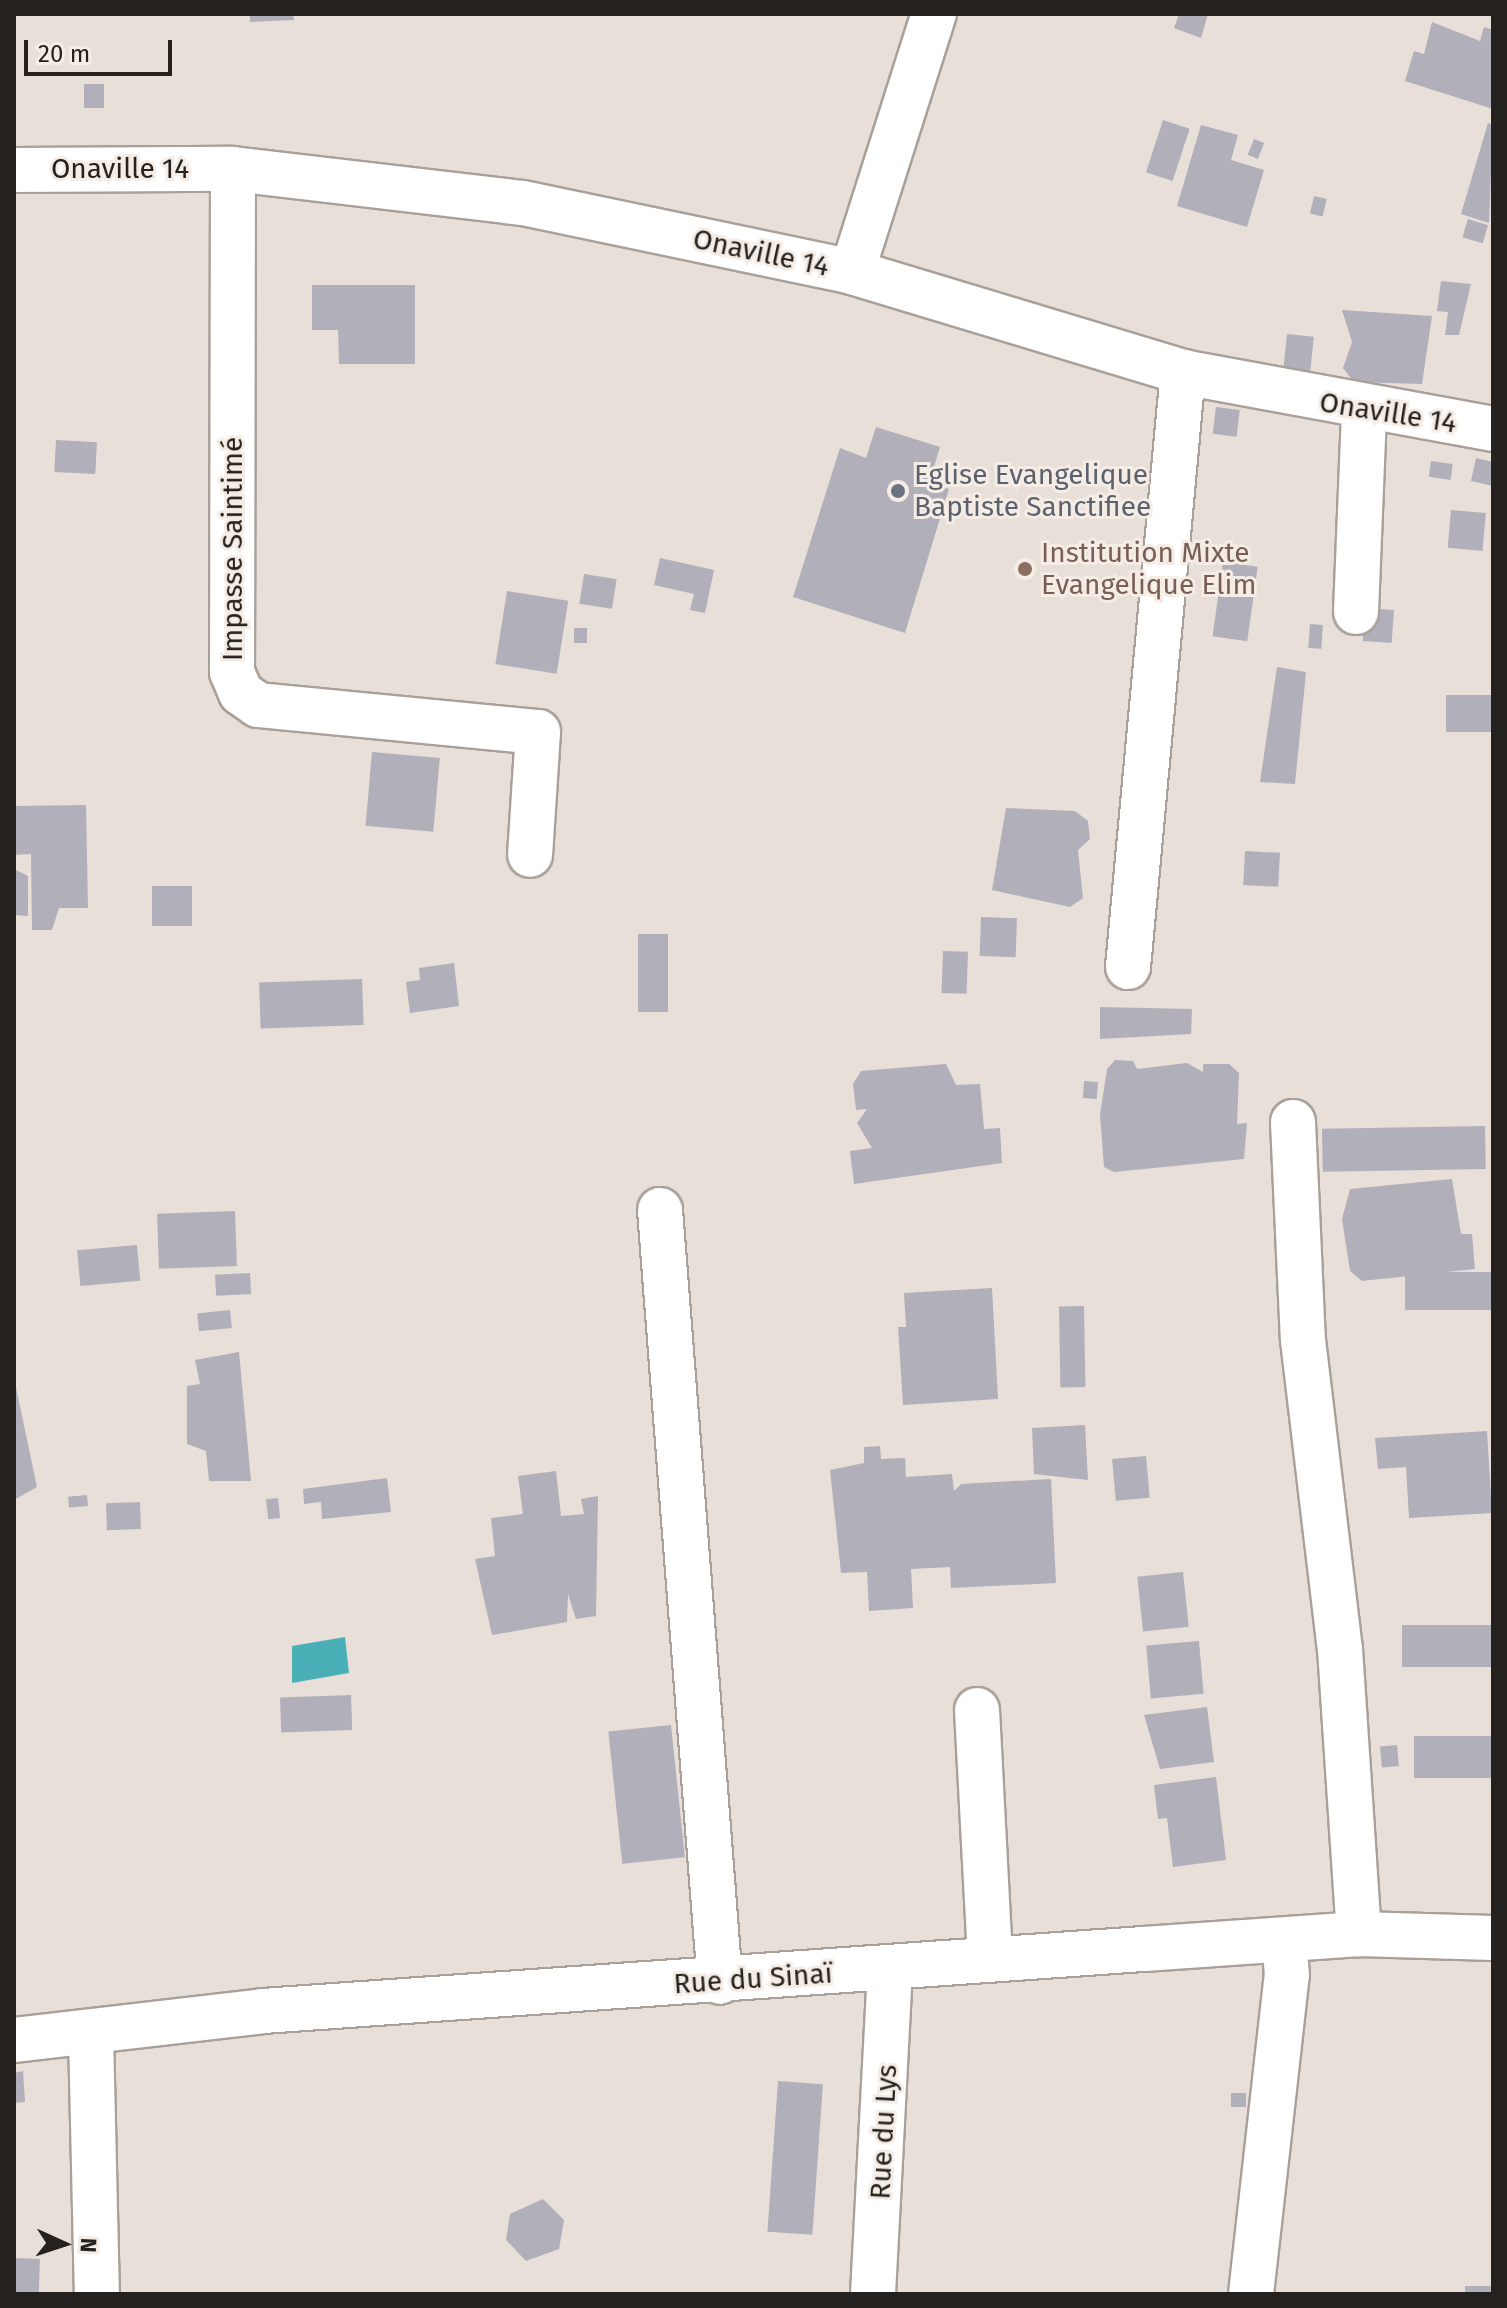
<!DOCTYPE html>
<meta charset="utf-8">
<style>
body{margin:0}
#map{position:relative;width:1507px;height:2308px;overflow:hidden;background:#e7dfd8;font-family:"Fira Sans",sans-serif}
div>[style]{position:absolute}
.water>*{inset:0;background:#4bafb8}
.building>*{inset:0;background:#b1afb9;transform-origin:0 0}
.roads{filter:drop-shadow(2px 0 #a8a099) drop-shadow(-2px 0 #a8a099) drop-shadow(0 2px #a8a099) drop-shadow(0 -2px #a8a099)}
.minor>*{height:44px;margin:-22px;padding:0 22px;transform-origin:22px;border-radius:22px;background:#fff}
.dots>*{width:22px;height:22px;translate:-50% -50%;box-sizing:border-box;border:4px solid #f4ece5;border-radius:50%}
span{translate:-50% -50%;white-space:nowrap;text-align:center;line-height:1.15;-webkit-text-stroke:6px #f4ece5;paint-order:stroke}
.street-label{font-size:28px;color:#24211e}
.worship-label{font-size:28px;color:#5b616d}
.left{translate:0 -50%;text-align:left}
.education-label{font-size:28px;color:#785e54}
.frame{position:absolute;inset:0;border:16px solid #24211e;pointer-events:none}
.north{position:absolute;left:24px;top:2204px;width:80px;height:80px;-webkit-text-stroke:6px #f4ece5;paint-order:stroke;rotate:93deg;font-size:22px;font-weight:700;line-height:32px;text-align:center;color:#24211e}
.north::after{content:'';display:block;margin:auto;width:28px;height:36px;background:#24211e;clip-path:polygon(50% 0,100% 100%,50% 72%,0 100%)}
.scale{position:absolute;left:24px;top:40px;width:148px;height:36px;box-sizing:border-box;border:4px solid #24211e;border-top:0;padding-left:10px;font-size:24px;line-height:28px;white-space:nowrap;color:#24211e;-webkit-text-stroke:6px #f4ece5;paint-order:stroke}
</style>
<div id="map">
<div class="water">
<i style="clip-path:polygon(345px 1637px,349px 1673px,292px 1683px,292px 1646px)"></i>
</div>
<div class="building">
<i style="clip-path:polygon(250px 14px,293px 14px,294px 20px,250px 22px)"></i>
<i style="clip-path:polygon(1179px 14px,1208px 14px,1201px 38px,1174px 28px)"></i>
<i style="clip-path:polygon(1432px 22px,1480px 41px,1484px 27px,1493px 30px,1493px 109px,1405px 81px,1414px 51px,1424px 54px)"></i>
<i style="left:84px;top:84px;width:20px;height:24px"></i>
<i style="left:1163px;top:120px;width:28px;height:55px;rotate:18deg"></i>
<i style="clip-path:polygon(1488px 123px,1493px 125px,1489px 223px,1461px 214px)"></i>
<i style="clip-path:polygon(1201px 125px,1238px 135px,1231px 160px,1264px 170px,1247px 227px,1177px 206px)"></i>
<i style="left:1254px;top:139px;width:11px;height:17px;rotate:22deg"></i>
<i style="left:1314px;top:196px;width:13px;height:18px;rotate:13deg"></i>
<i style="left:1468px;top:219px;width:21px;height:19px;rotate:17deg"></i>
<i style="clip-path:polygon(1441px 281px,1471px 284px,1459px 335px,1445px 335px,1448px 312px,1437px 311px)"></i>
<i style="clip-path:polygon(312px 285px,415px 285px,415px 364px,339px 364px,338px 330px,312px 330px)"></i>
<i style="clip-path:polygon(1342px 310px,1432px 316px,1422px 384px,1354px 382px,1343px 368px,1352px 342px)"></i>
<i style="left:1287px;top:334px;width:27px;height:50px;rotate:6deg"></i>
<i style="left:1216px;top:407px;width:24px;height:27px;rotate:7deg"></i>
<i style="clip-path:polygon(876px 427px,940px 447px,929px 483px,949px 489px,905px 633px,793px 597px,840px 448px,866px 458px)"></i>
<i style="left:56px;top:440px;width:41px;height:32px;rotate:3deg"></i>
<i style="clip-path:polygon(1476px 458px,1493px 462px,1493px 486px,1471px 481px)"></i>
<i style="left:1431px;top:461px;width:22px;height:16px;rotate:8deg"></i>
<i style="left:1451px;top:510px;width:35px;height:38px;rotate:5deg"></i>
<i style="clip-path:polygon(660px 558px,714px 570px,705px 613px,690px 610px,694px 594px,654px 585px)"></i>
<i style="left:1223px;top:562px;width:35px;height:75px;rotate:8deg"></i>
<i style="left:584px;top:574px;width:33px;height:30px;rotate:9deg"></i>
<i style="left:507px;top:591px;width:62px;height:74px;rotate:9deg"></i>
<i style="left:1365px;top:608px;width:29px;height:33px;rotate:4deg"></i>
<i style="left:1310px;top:624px;width:13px;height:24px;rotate:4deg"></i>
<i style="left:574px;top:628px;width:13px;height:15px"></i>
<i style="clip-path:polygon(1277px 667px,1306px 672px,1295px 784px,1260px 782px)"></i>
<i style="left:1446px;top:695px;width:47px;height:37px"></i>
<i style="left:372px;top:752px;width:68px;height:74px;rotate:5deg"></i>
<i style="clip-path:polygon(86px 805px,88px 908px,59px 908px,52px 930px,32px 930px,31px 854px,14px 855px,14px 806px)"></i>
<i style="clip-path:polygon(1006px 808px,1075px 811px,1088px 821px,1090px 839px,1078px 850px,1083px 898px,1070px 907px,992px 890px)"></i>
<i style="left:1245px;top:851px;width:35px;height:34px;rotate:3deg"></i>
<i style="clip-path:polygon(14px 869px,28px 876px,28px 916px,14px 915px)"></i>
<i style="left:192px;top:886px;width:40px;height:40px;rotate:90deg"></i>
<i style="left:981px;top:917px;width:36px;height:39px;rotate:2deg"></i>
<i style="left:638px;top:934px;width:30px;height:78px"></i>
<i style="left:943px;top:951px;width:25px;height:42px;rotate:2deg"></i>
<i style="clip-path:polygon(454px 963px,459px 1006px,410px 1013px,406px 982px,420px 980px,419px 968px)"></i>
<i style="left:362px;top:979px;width:46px;height:103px;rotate:88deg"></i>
<i style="clip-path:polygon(1100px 1007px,1192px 1009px,1191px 1034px,1100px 1039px)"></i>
<i style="clip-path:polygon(1115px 1060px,1133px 1061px,1137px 1069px,1187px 1063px,1203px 1072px,1203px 1064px,1229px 1064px,1239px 1073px,1237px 1124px,1247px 1123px,1244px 1159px,1114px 1172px,1104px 1167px,1100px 1114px,1107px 1069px)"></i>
<i style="clip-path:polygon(946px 1064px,956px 1085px,980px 1084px,984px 1129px,1000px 1128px,1002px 1163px,854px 1184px,850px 1151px,872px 1148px,857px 1123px,867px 1109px,856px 1110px,853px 1084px,861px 1071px)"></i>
<i style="left:1084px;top:1081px;width:14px;height:17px;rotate:4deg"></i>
<i style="left:1485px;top:1126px;width:43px;height:163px;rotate:89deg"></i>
<i style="clip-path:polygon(1452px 1179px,1461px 1234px,1472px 1234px,1475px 1269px,1362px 1281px,1350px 1271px,1342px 1219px,1350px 1189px)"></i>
<i style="left:235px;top:1211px;width:55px;height:78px;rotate:88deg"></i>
<i style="left:137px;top:1245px;width:36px;height:60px;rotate:85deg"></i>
<i style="left:1493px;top:1272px;width:38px;height:88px;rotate:90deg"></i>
<i style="left:250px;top:1273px;width:21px;height:35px;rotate:87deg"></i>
<i style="clip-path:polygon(992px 1288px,998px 1399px,903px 1405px,898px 1327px,906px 1327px,904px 1293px)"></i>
<i style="left:1084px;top:1306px;width:81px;height:25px;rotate:89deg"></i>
<i style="left:230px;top:1310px;width:18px;height:33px;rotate:84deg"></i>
<i style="clip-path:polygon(239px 1352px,251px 1481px,209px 1481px,206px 1451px,187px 1444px,187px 1386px,200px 1384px,195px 1360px)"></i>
<i style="clip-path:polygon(14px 1378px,37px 1487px,14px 1500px)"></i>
<i style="clip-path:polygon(1085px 1425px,1088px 1480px,1034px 1474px,1032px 1428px)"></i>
<i style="clip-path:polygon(1487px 1431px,1492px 1513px,1409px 1518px,1406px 1467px,1378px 1469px,1375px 1438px)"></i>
<i style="clip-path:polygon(880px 1446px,881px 1459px,905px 1458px,906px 1477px,952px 1474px,954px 1491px,961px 1484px,1051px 1479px,1056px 1583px,951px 1588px,950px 1567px,911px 1569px,913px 1608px,869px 1611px,867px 1572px,841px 1573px,830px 1470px,864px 1463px,864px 1447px)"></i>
<i style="left:1146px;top:1456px;width:42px;height:34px;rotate:85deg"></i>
<i style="clip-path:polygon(556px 1471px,561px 1516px,584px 1514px,581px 1499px,598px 1496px,596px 1616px,576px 1619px,568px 1594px,567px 1622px,492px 1635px,475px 1559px,495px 1556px,491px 1518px,523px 1514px,518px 1476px)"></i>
<i style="clip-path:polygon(387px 1478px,391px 1512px,322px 1519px,321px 1502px,304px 1504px,303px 1489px)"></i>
<i style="left:87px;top:1495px;width:11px;height:19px;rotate:85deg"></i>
<i style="left:278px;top:1498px;width:20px;height:12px;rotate:84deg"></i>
<i style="left:140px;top:1502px;width:27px;height:34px;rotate:88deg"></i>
<i style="left:1183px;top:1572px;width:55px;height:46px;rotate:84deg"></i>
<i style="left:1493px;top:1625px;width:42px;height:91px;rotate:90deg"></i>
<i style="left:1199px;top:1641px;width:53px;height:53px;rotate:85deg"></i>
<i style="left:351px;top:1695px;width:35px;height:71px;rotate:88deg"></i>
<i style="clip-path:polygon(1207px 1707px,1214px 1762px,1160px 1769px,1144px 1715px)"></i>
<i style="left:671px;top:1725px;width:133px;height:63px;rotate:84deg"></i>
<i style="left:1493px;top:1736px;width:42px;height:79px;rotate:90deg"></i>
<i style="left:1397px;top:1745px;width:21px;height:17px;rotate:85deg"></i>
<i style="clip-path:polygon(1216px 1777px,1226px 1860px,1173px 1867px,1167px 1818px,1158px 1819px,1154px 1785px)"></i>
<i style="clip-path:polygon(23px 2071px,25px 2102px,14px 2103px,14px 2073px)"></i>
<i style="left:778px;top:2081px;width:45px;height:151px;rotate:4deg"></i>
<i style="left:1231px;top:2093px;width:15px;height:14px"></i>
<i style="clip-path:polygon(543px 2199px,564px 2220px,559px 2249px,526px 2261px,506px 2240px,510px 2214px)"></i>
<i style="left:14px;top:2258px;width:26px;height:36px;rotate:2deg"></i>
<i style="left:1465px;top:2286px;width:28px;height:8px"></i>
</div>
<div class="roads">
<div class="minor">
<i style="left:233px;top:169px;width:503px;rotate:90.11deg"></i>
<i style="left:232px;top:672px;width:23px;rotate:67deg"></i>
<i style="left:241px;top:693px;width:21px;rotate:35deg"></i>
<i style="left:258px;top:705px;width:281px;rotate:5.5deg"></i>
<i style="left:538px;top:732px;width:123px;rotate:93.7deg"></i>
<i style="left:14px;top:170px;width:219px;rotate:-0.3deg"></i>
<i style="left:233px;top:169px;width:292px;rotate:6.7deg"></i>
<i style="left:523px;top:203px;width:336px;rotate:11.8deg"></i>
<i style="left:852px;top:272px;width:346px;rotate:16.8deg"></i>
<i style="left:1183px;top:372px;width:315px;rotate:10.4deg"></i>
<i style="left:852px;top:272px;width:271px;rotate:-72.4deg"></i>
<i style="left:1356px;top:612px;width:203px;rotate:-87.7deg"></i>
<i style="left:1128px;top:967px;width:598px;rotate:-84.72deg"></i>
<i style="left:1293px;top:1122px;width:218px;rotate:87.4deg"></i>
<i style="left:1303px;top:1340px;width:311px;rotate:83.2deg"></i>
<i style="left:1340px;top:1649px;width:286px;rotate:86.2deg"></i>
<i style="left:660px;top:1210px;width:774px;rotate:85.56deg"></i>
<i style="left:977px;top:1710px;width:249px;rotate:87deg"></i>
<i style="left:91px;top:2034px;width:260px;rotate:88.7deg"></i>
<i style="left:14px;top:2040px;width:251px;rotate:-6.6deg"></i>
<i style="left:263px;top:2011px;width:883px;rotate:-4.03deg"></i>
<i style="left:1144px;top:1949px;width:216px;rotate:-4deg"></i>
<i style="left:1359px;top:1934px;width:134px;rotate:1.7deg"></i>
<i style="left:873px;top:2294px;width:324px;rotate:-87deg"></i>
<i style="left:1251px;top:2294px;width:321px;rotate:-83.6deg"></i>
<i style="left:1287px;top:1975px;width:34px;rotate:-95deg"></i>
</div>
</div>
<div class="dots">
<i style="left:898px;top:491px;background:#6b7280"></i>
<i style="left:1025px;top:569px;background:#8d6e63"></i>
</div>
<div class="street-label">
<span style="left:120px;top:169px">Onaville 14</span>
<span style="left:761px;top:253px;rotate:12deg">Onaville 14</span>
<span style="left:1388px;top:413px;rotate:9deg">Onaville 14</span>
<span style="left:233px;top:549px;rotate:-90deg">Impasse Saintimé</span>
<span style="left:753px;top:1979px;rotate:-4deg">Rue du Sinaï</span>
<span style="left:884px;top:2132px;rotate:-87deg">Rue du Lys</span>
</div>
<div class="worship-label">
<span class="left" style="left:914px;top:491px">Eglise Evangelique<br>Baptiste Sanctifiee</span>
</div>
<div class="education-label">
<span class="left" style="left:1041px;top:569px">Institution Mixte<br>Evangelique Elim</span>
</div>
<div class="frame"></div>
<div class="north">N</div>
<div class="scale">20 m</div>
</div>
